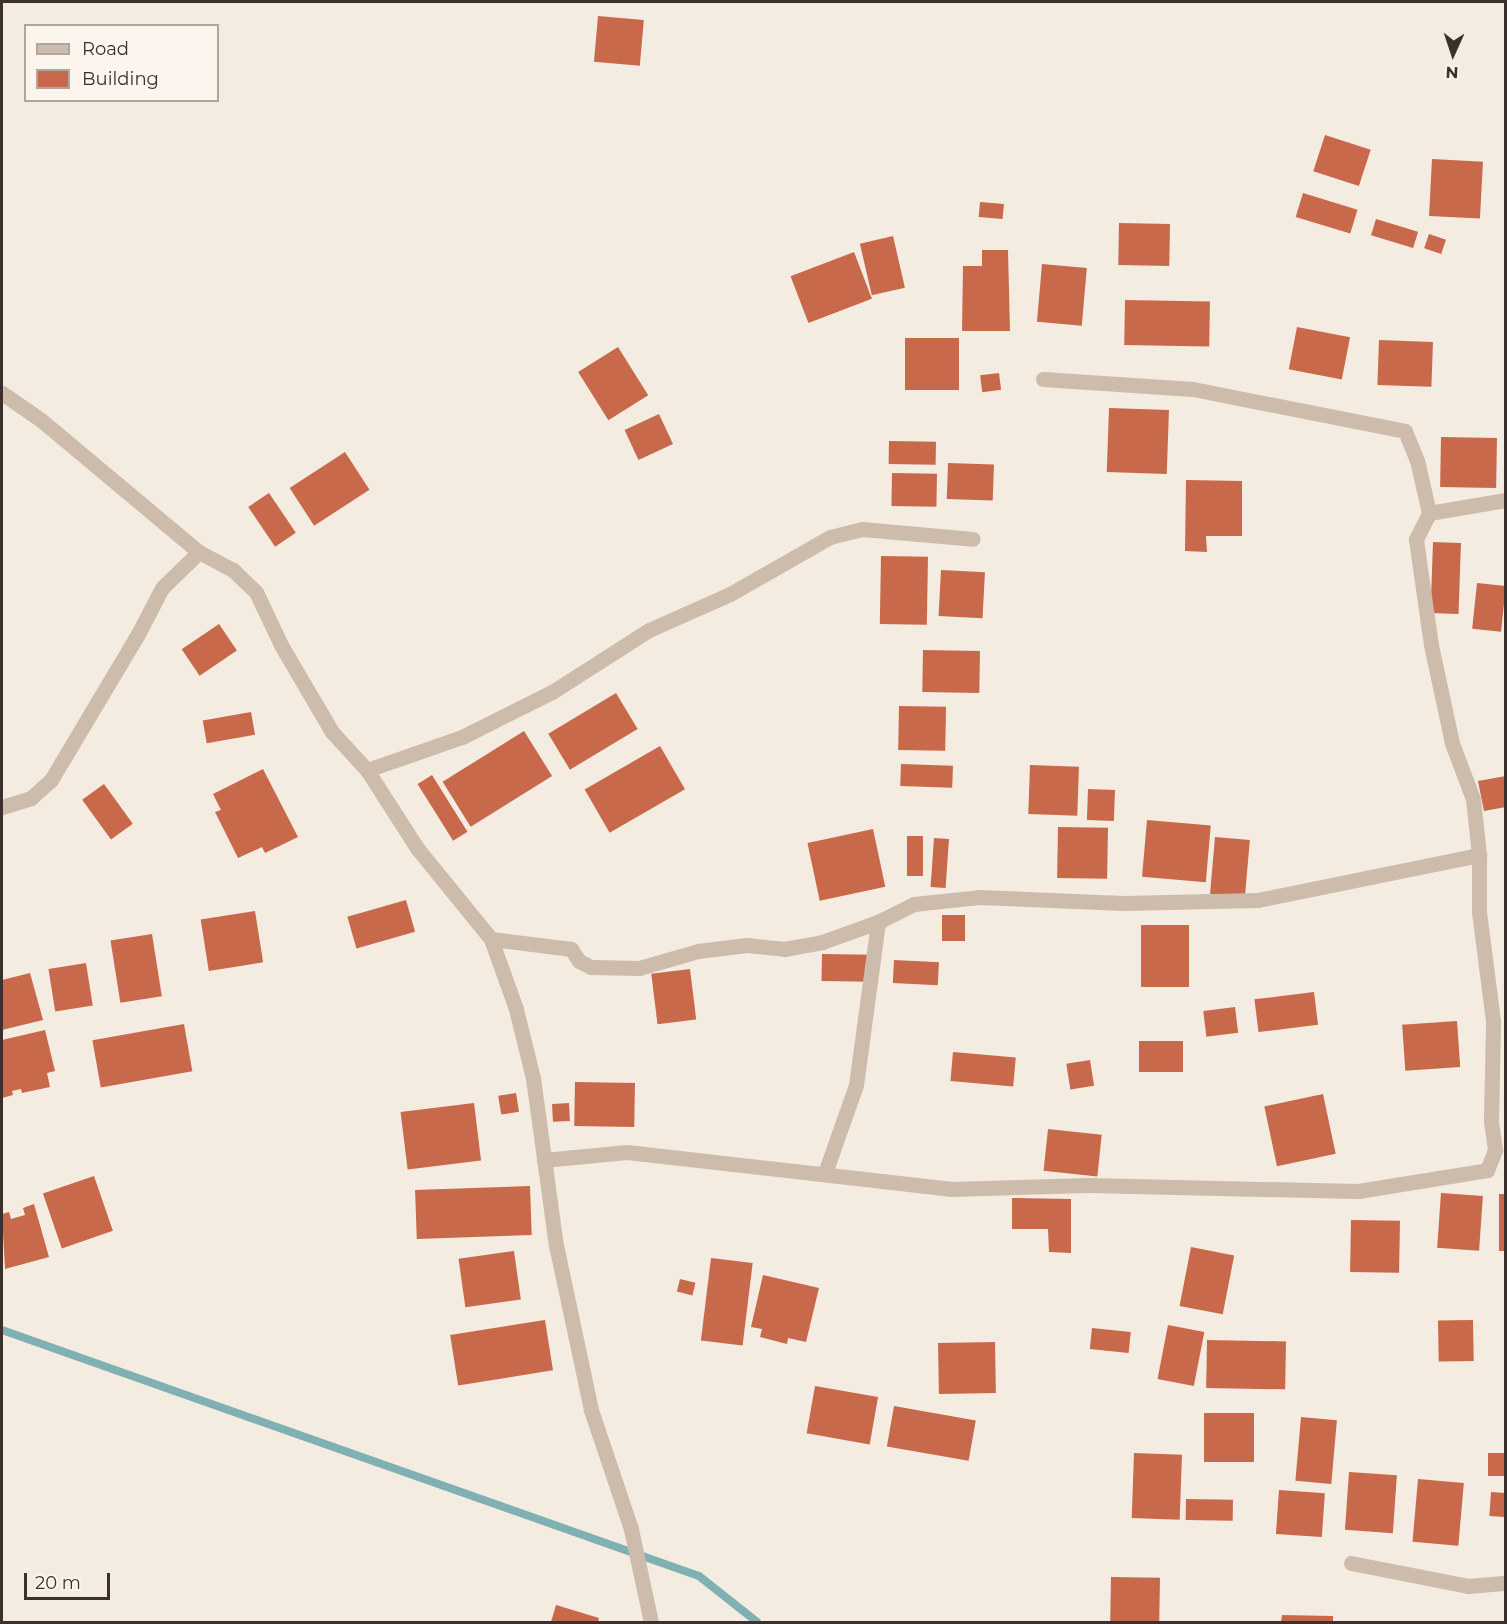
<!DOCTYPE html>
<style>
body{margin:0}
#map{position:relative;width:1507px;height:1624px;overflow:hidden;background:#f4ebe1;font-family:Montserrat,sans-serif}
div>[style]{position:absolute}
.stream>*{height:8px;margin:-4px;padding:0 4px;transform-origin:4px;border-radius:4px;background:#7fb0b2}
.building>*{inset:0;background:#c8694b;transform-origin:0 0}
.minor>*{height:15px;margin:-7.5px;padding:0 7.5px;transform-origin:7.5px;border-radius:7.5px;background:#cdbbac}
span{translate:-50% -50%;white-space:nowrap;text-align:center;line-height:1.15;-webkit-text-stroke:4.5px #fbf5ee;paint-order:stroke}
.frame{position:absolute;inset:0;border:3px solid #3b302b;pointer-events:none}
.legend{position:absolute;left:24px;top:24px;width:195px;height:78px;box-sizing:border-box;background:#fbf5ee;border:2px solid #aea6a0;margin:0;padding:8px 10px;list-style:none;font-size:18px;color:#3b302b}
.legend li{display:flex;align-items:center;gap:12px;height:30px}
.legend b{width:30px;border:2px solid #aea6a0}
.north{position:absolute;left:1423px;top:24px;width:60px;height:60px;-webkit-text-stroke:4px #fbf5ee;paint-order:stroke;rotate:183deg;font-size:16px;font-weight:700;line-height:24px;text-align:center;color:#3b302b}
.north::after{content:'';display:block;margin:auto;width:21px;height:27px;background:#3b302b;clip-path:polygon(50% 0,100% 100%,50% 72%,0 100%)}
.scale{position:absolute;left:24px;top:1573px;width:86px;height:27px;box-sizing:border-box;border:3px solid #3b302b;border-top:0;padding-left:8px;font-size:18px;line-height:21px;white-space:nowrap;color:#3b302b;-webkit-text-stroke:4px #fbf5ee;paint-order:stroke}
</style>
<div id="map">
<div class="stream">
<i style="left:2px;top:1330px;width:739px;rotate:19.44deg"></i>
<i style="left:699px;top:1576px;width:74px;rotate:38.4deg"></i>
</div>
<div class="building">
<i style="left:598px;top:16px;width:46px;height:46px;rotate:5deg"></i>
<i style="left:1325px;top:135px;width:48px;height:38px;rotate:18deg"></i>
<i style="left:1432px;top:159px;width:51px;height:57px;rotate:3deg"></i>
<i style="left:1303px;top:193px;width:57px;height:25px;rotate:17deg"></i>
<i style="left:980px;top:202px;width:24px;height:15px;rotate:5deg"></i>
<i style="left:1376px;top:219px;width:44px;height:17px;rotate:17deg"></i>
<i style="left:1119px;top:223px;width:51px;height:42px;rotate:1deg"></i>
<i style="left:1429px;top:234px;width:18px;height:15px;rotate:19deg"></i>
<i style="left:893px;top:236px;width:53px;height:34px;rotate:77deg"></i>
<i style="clip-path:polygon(982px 250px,1008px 250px,1010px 331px,962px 331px,963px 266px,982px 266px)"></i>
<i style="left:854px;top:252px;width:50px;height:68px;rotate:69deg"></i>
<i style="left:1042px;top:264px;width:45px;height:58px;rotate:5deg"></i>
<i style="left:1125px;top:300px;width:85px;height:45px;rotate:1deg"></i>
<i style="left:1297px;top:327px;width:54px;height:43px;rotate:11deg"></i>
<i style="left:905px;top:338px;width:54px;height:52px"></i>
<i style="left:1379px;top:340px;width:54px;height:45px;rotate:2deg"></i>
<i style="left:618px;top:347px;width:57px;height:47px;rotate:58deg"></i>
<i style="left:999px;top:373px;width:17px;height:19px;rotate:83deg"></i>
<i style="left:1109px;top:408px;width:60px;height:64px;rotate:2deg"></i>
<i style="left:659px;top:414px;width:33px;height:38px;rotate:65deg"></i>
<i style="left:1441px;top:437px;width:56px;height:50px;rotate:1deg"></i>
<i style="left:889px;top:441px;width:47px;height:23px;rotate:1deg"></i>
<i style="left:345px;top:452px;width:45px;height:66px;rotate:57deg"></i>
<i style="left:948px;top:463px;width:46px;height:36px;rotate:2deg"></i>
<i style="left:892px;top:473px;width:45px;height:33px;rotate:1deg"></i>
<i style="clip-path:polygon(1186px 480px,1242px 481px,1242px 536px,1206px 536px,1207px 552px,1185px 551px)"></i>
<i style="left:269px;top:493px;width:48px;height:25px;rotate:56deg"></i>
<i style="left:1433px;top:542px;width:28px;height:71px;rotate:2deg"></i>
<i style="left:881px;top:556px;width:47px;height:68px;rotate:1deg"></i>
<i style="left:941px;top:570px;width:44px;height:46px;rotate:3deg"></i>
<i style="left:1477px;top:583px;width:29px;height:46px;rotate:6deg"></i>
<i style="left:219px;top:624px;width:32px;height:45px;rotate:56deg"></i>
<i style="left:923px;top:650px;width:57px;height:42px;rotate:1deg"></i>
<i style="left:616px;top:693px;width:42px;height:79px;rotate:59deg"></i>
<i style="left:899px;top:706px;width:47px;height:44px;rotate:1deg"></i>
<i style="left:251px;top:712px;width:23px;height:49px;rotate:80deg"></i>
<i style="left:524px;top:731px;width:53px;height:96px;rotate:58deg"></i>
<i style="left:660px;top:746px;width:50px;height:87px;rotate:60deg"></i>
<i style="left:901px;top:764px;width:52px;height:22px;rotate:2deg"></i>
<i style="left:1030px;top:765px;width:49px;height:49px;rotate:2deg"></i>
<i style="clip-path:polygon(263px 769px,298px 837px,265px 853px,262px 847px,238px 858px,215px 812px,221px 810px,213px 794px)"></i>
<i style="left:432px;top:775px;width:67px;height:17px;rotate:58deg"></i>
<i style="clip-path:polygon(1506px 776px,1506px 807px,1484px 811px,1478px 781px)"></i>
<i style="left:104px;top:784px;width:49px;height:27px;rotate:54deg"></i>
<i style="left:1088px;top:789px;width:27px;height:31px;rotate:2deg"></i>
<i style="left:1147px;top:820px;width:64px;height:57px;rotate:5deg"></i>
<i style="left:1058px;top:827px;width:50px;height:51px;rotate:1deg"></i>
<i style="left:873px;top:829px;width:59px;height:67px;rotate:78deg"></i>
<i style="left:907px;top:836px;width:16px;height:40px"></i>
<i style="left:1215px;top:837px;width:35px;height:57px;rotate:5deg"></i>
<i style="left:934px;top:838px;width:15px;height:49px;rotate:4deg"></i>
<i style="left:406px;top:900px;width:33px;height:61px;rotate:74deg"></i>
<i style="left:255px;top:911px;width:52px;height:55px;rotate:81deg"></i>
<i style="left:942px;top:915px;width:23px;height:26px"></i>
<i style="left:1141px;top:925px;width:48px;height:62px"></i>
<i style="left:152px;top:934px;width:63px;height:42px;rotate:81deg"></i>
<i style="left:822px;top:954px;width:50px;height:27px;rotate:1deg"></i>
<i style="left:894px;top:960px;width:45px;height:23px;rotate:3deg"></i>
<i style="left:86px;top:963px;width:43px;height:38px;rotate:81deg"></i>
<i style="left:690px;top:969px;width:51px;height:39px;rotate:83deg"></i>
<i style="clip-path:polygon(30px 973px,43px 1020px,2px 1030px,2px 980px)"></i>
<i style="left:1314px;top:992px;width:33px;height:60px;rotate:83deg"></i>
<i style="left:1235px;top:1007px;width:26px;height:32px;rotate:83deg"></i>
<i style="left:1457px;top:1021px;width:46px;height:55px;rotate:86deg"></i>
<i style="left:184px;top:1024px;width:48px;height:93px;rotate:80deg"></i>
<i style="clip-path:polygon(45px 1030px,55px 1071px,47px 1073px,50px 1087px,22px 1093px,21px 1089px,12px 1091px,13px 1095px,2px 1098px,2px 1040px)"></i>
<i style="left:1139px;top:1041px;width:44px;height:31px"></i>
<i style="left:953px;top:1052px;width:63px;height:29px;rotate:5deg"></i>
<i style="left:1090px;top:1060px;width:26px;height:24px;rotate:81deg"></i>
<i style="left:575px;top:1082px;width:60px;height:44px;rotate:1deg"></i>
<i style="left:516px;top:1093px;width:19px;height:18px;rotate:81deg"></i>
<i style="left:1323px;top:1094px;width:61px;height:60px;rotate:78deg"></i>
<i style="left:474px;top:1103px;width:58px;height:74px;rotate:83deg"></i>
<i style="left:569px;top:1103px;width:18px;height:17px;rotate:87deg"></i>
<i style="left:1048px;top:1129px;width:54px;height:42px;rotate:6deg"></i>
<i style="left:94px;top:1176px;width:58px;height:54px;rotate:71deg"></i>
<i style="left:530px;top:1186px;width:49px;height:115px;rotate:88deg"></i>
<i style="left:1441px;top:1193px;width:42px;height:55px;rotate:4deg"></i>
<i style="left:1499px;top:1194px;width:7px;height:57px"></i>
<i style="clip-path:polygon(1012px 1198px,1071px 1199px,1071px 1253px,1049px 1252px,1048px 1229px,1012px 1229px)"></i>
<i style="clip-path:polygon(34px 1204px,49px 1257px,5px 1269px,2px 1214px,9px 1212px,11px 1219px,25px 1215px,23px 1208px)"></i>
<i style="left:1351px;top:1220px;width:49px;height:52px;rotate:1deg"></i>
<i style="left:1191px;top:1247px;width:44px;height:60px;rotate:11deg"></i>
<i style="left:514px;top:1251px;width:49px;height:56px;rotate:82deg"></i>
<i style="left:711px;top:1258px;width:42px;height:83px;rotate:7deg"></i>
<i style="clip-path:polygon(763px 1275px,819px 1288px,806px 1342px,788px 1338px,787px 1344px,760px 1337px,762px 1329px,751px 1327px)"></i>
<i style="left:680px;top:1279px;width:16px;height:13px;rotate:14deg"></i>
<i style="left:545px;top:1320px;width:51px;height:96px;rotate:81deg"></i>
<i style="left:1473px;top:1320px;width:41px;height:35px;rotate:89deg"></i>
<i style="left:1168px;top:1325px;width:37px;height:55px;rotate:11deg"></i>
<i style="left:1092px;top:1328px;width:39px;height:21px;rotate:6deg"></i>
<i style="left:1207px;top:1340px;width:79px;height:48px;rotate:1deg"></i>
<i style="left:995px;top:1342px;width:51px;height:57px;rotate:89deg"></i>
<i style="left:815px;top:1386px;width:64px;height:48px;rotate:10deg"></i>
<i style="left:894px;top:1406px;width:83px;height:41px;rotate:10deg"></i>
<i style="left:1204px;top:1413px;width:50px;height:49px"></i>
<i style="left:1301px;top:1417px;width:36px;height:64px;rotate:5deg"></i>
<i style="left:1134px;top:1453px;width:48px;height:65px;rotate:2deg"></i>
<i style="left:1506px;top:1453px;width:23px;height:18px;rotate:90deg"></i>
<i style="left:1349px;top:1472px;width:48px;height:58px;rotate:4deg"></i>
<i style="left:1418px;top:1479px;width:46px;height:63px;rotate:5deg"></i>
<i style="left:1279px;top:1490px;width:46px;height:44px;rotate:4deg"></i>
<i style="left:1491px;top:1492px;width:15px;height:24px;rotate:4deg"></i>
<i style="left:1186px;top:1499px;width:47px;height:21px;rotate:1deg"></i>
<i style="left:1111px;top:1577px;width:49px;height:45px;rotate:1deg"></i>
<i style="clip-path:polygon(556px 1605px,599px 1618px,598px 1622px,551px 1622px)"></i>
<i style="clip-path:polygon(1282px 1615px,1333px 1616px,1333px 1622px,1281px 1622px)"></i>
</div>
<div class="minor">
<i style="left:1043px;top:379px;width:150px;rotate:3.8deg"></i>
<i style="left:1193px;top:389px;width:216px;rotate:11.2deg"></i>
<i style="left:1405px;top:431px;width:31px;rotate:68deg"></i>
<i style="left:1417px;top:460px;width:54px;rotate:77.2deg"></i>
<i style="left:2px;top:393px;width:47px;rotate:34.7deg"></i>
<i style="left:41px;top:420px;width:206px;rotate:39.9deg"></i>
<i style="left:199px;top:552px;width:38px;rotate:28deg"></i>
<i style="left:233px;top:570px;width:32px;rotate:44deg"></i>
<i style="left:256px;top:592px;width:59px;rotate:64.7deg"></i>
<i style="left:281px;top:645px;width:101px;rotate:59.6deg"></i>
<i style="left:332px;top:732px;width:52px;rotate:47.4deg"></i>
<i style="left:367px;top:770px;width:93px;rotate:57.3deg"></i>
<i style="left:417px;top:848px;width:117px;rotate:50.9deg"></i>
<i style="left:491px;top:939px;width:74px;rotate:70.3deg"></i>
<i style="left:516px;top:1009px;width:71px;rotate:76.2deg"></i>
<i style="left:533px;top:1078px;width:169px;rotate:82.2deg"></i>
<i style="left:556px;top:1245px;width:169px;rotate:78deg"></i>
<i style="left:591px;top:1410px;width:126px;rotate:71.4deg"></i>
<i style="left:631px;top:1529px;width:95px;rotate:77.9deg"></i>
<i style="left:367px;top:770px;width:101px;rotate:-19.2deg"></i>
<i style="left:462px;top:737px;width:101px;rotate:-26.6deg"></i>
<i style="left:552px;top:692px;width:115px;rotate:-32.6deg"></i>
<i style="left:649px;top:630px;width:89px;rotate:-24deg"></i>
<i style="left:730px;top:594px;width:115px;rotate:-29.7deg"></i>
<i style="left:830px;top:537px;width:33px;rotate:-14deg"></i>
<i style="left:862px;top:529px;width:111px;rotate:5.1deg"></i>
<i style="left:2px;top:807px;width:30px;rotate:-17deg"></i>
<i style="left:31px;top:798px;width:27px;rotate:-42deg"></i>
<i style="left:51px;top:780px;width:168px;rotate:-59.2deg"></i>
<i style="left:137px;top:636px;width:54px;rotate:-62.5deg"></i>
<i style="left:162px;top:588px;width:52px;rotate:-44.2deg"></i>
<i style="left:491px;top:939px;width:81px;rotate:7.1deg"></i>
<i style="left:571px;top:949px;width:14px;rotate:56deg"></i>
<i style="left:579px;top:961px;width:13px;rotate:27deg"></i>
<i style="left:591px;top:967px;width:48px;rotate:1.2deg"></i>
<i style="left:639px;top:968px;width:61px;rotate:-16.1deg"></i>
<i style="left:698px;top:951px;width:49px;rotate:-7deg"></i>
<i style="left:747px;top:945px;width:37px;rotate:6deg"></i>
<i style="left:784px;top:949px;width:39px;rotate:-10deg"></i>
<i style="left:822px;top:942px;width:59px;rotate:-19.7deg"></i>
<i style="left:544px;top:1160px;width:83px;rotate:-5.5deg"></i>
<i style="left:627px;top:1152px;width:327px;rotate:6.5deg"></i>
<i style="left:952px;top:1189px;width:137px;rotate:-1.7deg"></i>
<i style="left:1089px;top:1185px;width:269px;rotate:1.3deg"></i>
<i style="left:1358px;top:1191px;width:131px;rotate:-9.2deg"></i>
<i style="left:1487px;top:1170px;width:22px;rotate:-68deg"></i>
<i style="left:1495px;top:1150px;width:30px;rotate:-98deg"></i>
<i style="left:1491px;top:1120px;width:99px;rotate:-88.8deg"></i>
<i style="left:1493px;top:1021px;width:110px;rotate:-97.3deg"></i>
<i style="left:1479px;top:912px;width:57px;rotate:-90deg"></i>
<i style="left:1479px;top:855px;width:56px;rotate:-96.1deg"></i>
<i style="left:1473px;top:799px;width:60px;rotate:-110.6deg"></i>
<i style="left:1452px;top:743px;width:100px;rotate:-102.1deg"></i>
<i style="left:1431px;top:645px;width:107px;rotate:-98.1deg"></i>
<i style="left:1416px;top:539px;width:29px;rotate:-63deg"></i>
<i style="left:1429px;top:513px;width:78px;rotate:-9.6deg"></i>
<i style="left:825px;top:1173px;width:93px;rotate:-70.6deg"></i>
<i style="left:856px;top:1085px;width:164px;rotate:-82.3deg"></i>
<i style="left:878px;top:922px;width:40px;rotate:-26.6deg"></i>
<i style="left:914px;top:904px;width:65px;rotate:-6.1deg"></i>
<i style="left:979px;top:897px;width:144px;rotate:2.4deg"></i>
<i style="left:1123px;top:903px;width:135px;rotate:-1.3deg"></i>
<i style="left:1258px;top:900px;width:226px;rotate:-11.5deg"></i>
<i style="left:1351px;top:1563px;width:119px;rotate:11.1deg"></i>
<i style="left:1468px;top:1586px;width:38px;rotate:-5deg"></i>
</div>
<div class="frame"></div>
<ul class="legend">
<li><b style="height:8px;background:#cdbbac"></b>Road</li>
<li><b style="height:16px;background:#c8694b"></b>Building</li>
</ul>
<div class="north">N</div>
<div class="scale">20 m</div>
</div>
